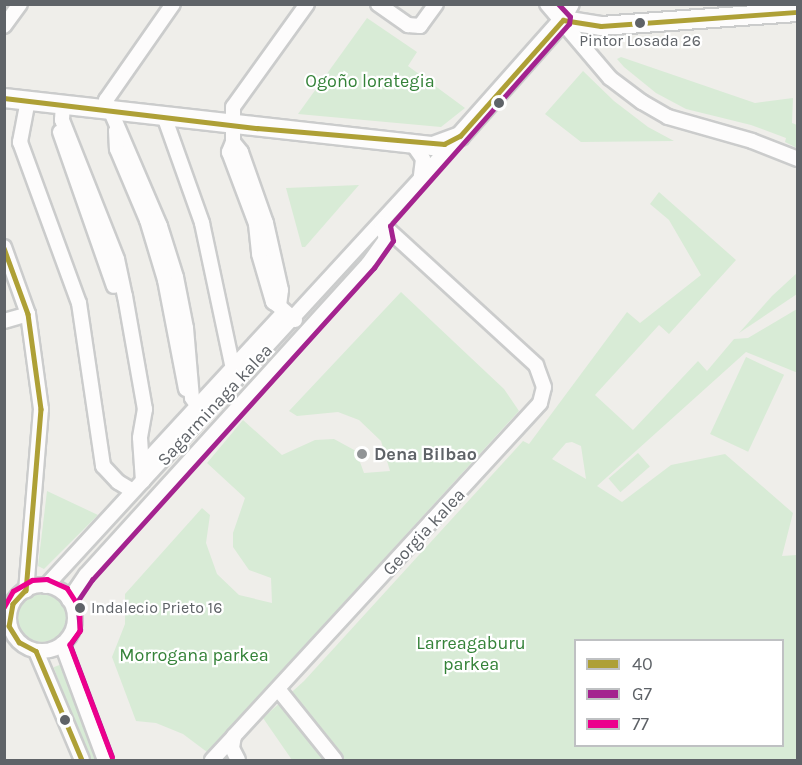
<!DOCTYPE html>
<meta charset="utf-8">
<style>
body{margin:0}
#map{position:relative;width:802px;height:765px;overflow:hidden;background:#efeeea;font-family:Karla,sans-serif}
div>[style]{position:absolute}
.green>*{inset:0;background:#d8ebd6;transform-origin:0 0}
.round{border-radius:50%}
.roads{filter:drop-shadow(2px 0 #cbcccc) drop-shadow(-2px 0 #cbcccc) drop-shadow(0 2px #cbcccc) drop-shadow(0 -2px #cbcccc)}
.street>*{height:14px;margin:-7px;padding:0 7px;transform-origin:7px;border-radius:7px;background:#fdfcfc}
.street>.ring{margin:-7px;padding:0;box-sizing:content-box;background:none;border:14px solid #fdfcfc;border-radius:50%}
.secondary>*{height:18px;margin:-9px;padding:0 9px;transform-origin:9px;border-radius:9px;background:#fdfcfc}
.bus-1>*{height:4.5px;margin:-2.25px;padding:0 2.25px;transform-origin:2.25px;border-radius:2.25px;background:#aea036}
.bus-2>*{height:4.5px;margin:-2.25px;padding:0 2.25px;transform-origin:2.25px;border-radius:2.25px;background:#a4238f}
.bus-3>*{height:4.5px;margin:-2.25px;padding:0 2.25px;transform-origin:2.25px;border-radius:2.25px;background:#ec008d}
.dots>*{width:16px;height:16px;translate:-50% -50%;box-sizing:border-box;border:3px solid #fff;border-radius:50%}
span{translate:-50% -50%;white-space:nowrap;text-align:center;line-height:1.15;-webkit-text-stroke:4.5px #fff;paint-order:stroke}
.bus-label{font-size:16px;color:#5f6368}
.left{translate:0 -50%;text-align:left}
.park-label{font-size:18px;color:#348238}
.street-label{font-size:18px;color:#5f6368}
.poi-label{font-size:18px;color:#5f6368;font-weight:700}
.frame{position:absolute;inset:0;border:6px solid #5f6368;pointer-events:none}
.legend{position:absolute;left:574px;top:639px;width:210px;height:108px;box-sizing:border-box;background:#fff;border:2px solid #bfc1c3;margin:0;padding:8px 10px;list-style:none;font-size:18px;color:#5f6368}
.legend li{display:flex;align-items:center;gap:12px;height:30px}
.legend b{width:30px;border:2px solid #bfc1c3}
</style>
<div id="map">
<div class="green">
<i style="clip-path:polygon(367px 18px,417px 52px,408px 66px,465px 108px,441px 127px,298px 114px)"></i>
<i style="clip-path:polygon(621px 57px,755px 103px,793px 98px,792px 123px,797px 125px,797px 148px,785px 142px,786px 138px,751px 125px,686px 109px,656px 93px,624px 67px,617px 59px)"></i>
<i style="clip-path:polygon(583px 71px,614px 101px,648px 127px,674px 141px,581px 142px,545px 114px)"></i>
<i style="clip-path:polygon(359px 185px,305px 247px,302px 247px,286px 188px)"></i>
<i style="clip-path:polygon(evenodd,659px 192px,736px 260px,669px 334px,659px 325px,595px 395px,633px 430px,698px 361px,707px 371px,734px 339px,748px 338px,797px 309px,798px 373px,746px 352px,597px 486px,622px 502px,671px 465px,725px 454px,793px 513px,782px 556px,797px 555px,797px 760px,292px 760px,263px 718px,304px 681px,523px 441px,529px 444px,627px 312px,640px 323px,701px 275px,669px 220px,650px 204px,659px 192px,572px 442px,581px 446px,586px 479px,552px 459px,566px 443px,572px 442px,659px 192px,576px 640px,782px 640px,782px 746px,576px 746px,576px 640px)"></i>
<i style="clip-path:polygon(797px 273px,797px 294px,739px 333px,772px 296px)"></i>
<i style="clip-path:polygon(401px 292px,504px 389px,519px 411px,207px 752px,183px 734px,156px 723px,136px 721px,112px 657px,125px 624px,125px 594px,202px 508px,210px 515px,206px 543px,217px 574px,239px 595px,272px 603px,271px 578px,249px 570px,233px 547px,233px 533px,245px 498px,207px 463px,243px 420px,282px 455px,315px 440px,334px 439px,356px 451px,364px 473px,390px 471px,381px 441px,359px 420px,338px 412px,297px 416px,289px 411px)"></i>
<i style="left:746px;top:357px;width:42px;height:85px;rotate:25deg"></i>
<i style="left:638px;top:453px;width:18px;height:39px;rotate:49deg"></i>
<i style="clip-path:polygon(47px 491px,98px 515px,44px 569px,38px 566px)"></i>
<i class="round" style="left:17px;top:592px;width:50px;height:50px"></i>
<i style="left:62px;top:664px;width:103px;height:9px;rotate:69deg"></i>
</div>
<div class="roads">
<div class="street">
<i style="left:173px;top:4px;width:117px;rotate:124.9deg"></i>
<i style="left:106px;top:100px;width:137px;rotate:66.8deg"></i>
<i style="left:160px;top:226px;width:53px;rotate:72.6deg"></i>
<i style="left:176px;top:277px;width:52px;rotate:78.9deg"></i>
<i style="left:186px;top:328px;width:70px;rotate:85.1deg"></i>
<i style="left:192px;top:398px;width:9px;rotate:54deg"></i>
<i style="left:378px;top:4px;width:37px;rotate:35deg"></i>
<i style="left:408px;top:25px;width:12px;rotate:5deg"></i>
<i style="left:420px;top:26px;width:27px;rotate:-54deg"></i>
<i style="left:547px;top:4px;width:97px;rotate:49.6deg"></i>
<i style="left:610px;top:78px;width:40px;rotate:37deg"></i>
<i style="left:642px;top:102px;width:30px;rotate:30deg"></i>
<i style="left:668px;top:117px;width:87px;rotate:15.9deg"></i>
<i style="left:752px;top:141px;width:49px;rotate:21.4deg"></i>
<i style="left:563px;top:20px;width:18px;rotate:-61deg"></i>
<i style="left:4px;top:26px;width:27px;rotate:-54deg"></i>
<i style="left:28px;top:100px;width:43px;rotate:100.8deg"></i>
<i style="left:20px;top:142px;width:171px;rotate:69.9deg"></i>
<i style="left:79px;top:303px;width:165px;rotate:81.6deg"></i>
<i style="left:103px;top:466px;width:22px;rotate:47deg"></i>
<i style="left:118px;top:482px;width:17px;rotate:31deg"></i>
<i style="left:63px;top:105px;width:15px;rotate:94deg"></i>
<i style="left:62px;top:120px;width:149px;rotate:68.4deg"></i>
<i style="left:117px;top:259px;width:38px;rotate:78deg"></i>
<i style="left:125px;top:296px;width:115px;rotate:80deg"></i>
<i style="left:145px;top:409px;width:29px;rotate:100deg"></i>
<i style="left:140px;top:438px;width:43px;rotate:86deg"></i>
<i style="left:164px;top:116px;width:114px;rotate:70.4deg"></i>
<i style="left:202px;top:223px;width:149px;rotate:78deg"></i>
<i style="left:116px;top:131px;width:18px;rotate:87deg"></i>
<i style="left:117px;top:149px;width:77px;rotate:67.1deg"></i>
<i style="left:147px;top:220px;width:63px;rotate:73.3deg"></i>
<i style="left:165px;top:280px;width:111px;rotate:79.1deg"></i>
<i style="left:60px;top:132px;width:163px;rotate:70.7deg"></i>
<i style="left:233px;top:142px;width:11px;rotate:112deg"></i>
<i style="left:229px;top:152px;width:77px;rotate:69.4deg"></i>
<i style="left:256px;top:224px;width:30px;rotate:84deg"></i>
<i style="left:259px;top:254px;width:50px;rotate:73.7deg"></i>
<i style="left:273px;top:302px;width:7px;rotate:34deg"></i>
<i style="left:412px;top:143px;width:19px;rotate:55deg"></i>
<i style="left:423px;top:159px;width:23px;rotate:97deg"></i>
<i style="left:4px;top:247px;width:71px;rotate:70.3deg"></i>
<i style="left:28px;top:314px;width:96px;rotate:82.2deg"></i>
<i style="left:41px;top:409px;width:182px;rotate:94.7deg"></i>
<i style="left:295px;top:320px;width:21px;rotate:-139deg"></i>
<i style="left:279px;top:306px;width:16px;rotate:-83deg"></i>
<i style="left:281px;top:290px;width:69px;rotate:-102.6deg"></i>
<i style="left:266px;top:223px;width:75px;rotate:-109.4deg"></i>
<i style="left:241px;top:152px;width:13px;rotate:-129deg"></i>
<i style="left:233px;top:142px;width:35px;rotate:-90deg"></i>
<i style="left:233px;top:107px;width:127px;rotate:-54.3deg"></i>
<i style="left:4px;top:321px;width:25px;rotate:-16deg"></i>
<i style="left:142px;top:466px;width:209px;rotate:-47.3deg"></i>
<i class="ring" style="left:9px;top:585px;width:52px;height:52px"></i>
<i style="left:46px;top:586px;width:610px;rotate:-47.39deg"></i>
<i style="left:69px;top:600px;width:30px;rotate:-56deg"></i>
<i style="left:86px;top:575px;width:420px;rotate:-47.8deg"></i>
<i style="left:368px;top:264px;width:31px;rotate:-54deg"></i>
<i style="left:386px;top:239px;width:16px;rotate:-105deg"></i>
<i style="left:62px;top:644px;width:124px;rotate:69.7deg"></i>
<i style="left:36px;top:651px;width:118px;rotate:67.1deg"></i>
<i style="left:278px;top:689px;width:91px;rotate:51.2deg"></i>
<i style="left:212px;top:760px;width:33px;rotate:-47deg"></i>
<i style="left:238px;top:760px;width:13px;rotate:-117deg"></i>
<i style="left:232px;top:748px;width:12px;rotate:-81deg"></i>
<i style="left:234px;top:736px;width:452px;rotate:-47.4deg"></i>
<i style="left:540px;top:403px;width:16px;rotate:-76deg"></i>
<i style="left:544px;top:387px;width:23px;rotate:-110deg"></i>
<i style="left:536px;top:365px;width:209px;rotate:-137.5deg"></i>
</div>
<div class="secondary">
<i style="left:4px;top:98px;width:432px;rotate:6.4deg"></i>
<i style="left:433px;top:146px;width:29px;rotate:-20deg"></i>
<i style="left:460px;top:136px;width:155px;rotate:-48.4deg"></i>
<i style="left:563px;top:20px;width:38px;rotate:9deg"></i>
<i style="left:601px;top:26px;width:197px;rotate:-4.1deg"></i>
</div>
</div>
<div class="bus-1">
<i style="left:563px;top:20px;width:38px;rotate:9deg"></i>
<i style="left:601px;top:26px;width:197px;rotate:-4.1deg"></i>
<i style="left:4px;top:98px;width:255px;rotate:6.8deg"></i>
<i style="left:257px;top:128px;width:188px;rotate:4.9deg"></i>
<i style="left:444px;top:144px;width:18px;rotate:-27deg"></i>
<i style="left:460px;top:136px;width:155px;rotate:-48.4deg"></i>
<i style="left:4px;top:248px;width:70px;rotate:70deg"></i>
<i style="left:28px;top:314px;width:96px;rotate:82.2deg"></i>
<i style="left:41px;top:409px;width:182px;rotate:94.7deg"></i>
<i style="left:26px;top:590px;width:19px;rotate:133deg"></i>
<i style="left:13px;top:604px;width:22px;rotate:100deg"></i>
<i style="left:9px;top:626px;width:19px;rotate:58deg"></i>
<i style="left:19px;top:642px;width:19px;rotate:28deg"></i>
<i style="left:36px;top:651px;width:118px;rotate:67.1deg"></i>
</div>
<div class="bus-2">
<i style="left:112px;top:757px;width:120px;rotate:-110.6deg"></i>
<i style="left:70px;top:645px;width:18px;rotate:-56deg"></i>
<i style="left:80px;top:630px;width:28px;rotate:-96deg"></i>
<i style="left:77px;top:602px;width:27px;rotate:-56deg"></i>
<i style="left:92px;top:580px;width:421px;rotate:-47.9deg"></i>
<i style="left:374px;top:268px;width:33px;rotate:-55deg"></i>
<i style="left:393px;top:241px;width:15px;rotate:-101deg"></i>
<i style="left:390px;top:226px;width:270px;rotate:-48.5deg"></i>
<i style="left:569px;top:24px;width:7px;rotate:-82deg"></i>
<i style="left:570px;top:17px;width:18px;rotate:-133deg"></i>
</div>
<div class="bus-3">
<i style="left:4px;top:607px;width:18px;rotate:-61deg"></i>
<i style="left:13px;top:591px;width:22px;rotate:-30deg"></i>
<i style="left:32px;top:580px;width:15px;rotate:-4deg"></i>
<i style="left:47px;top:579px;width:22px;rotate:24deg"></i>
<i style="left:67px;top:588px;width:24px;rotate:57deg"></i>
<i style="left:80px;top:608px;width:23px;rotate:90deg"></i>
<i style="left:80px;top:631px;width:17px;rotate:126deg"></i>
<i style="left:70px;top:645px;width:120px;rotate:69.4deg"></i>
</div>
<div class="dots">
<i style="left:640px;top:23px;background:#5f6368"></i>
<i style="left:499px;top:103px;background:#5f6368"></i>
<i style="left:362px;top:454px;background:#919496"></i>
<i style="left:80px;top:608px;background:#5f6368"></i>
<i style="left:65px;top:720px;background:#5f6368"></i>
</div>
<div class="bus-label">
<span style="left:640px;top:41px">Pintor Losada 26</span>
<span class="left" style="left:91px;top:608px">Indalecio Prieto 16</span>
</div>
<div class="park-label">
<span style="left:370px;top:81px">Ogoño lorategia</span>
<span style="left:471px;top:654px">Larreagaburu<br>parkea</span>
<span style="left:194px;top:655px">Morrogana parkea</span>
</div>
<div class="street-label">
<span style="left:215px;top:405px;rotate:-47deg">Sagarminaga kalea</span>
<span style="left:424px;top:532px;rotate:-47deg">Georgia kalea</span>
</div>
<div class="poi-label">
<span class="left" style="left:374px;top:454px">Dena Bilbao</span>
</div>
<div class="frame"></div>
<ul class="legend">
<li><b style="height:8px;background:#aea036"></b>40</li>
<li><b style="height:8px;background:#a4238f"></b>G7</li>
<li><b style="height:8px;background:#ec008d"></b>77</li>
</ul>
</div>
